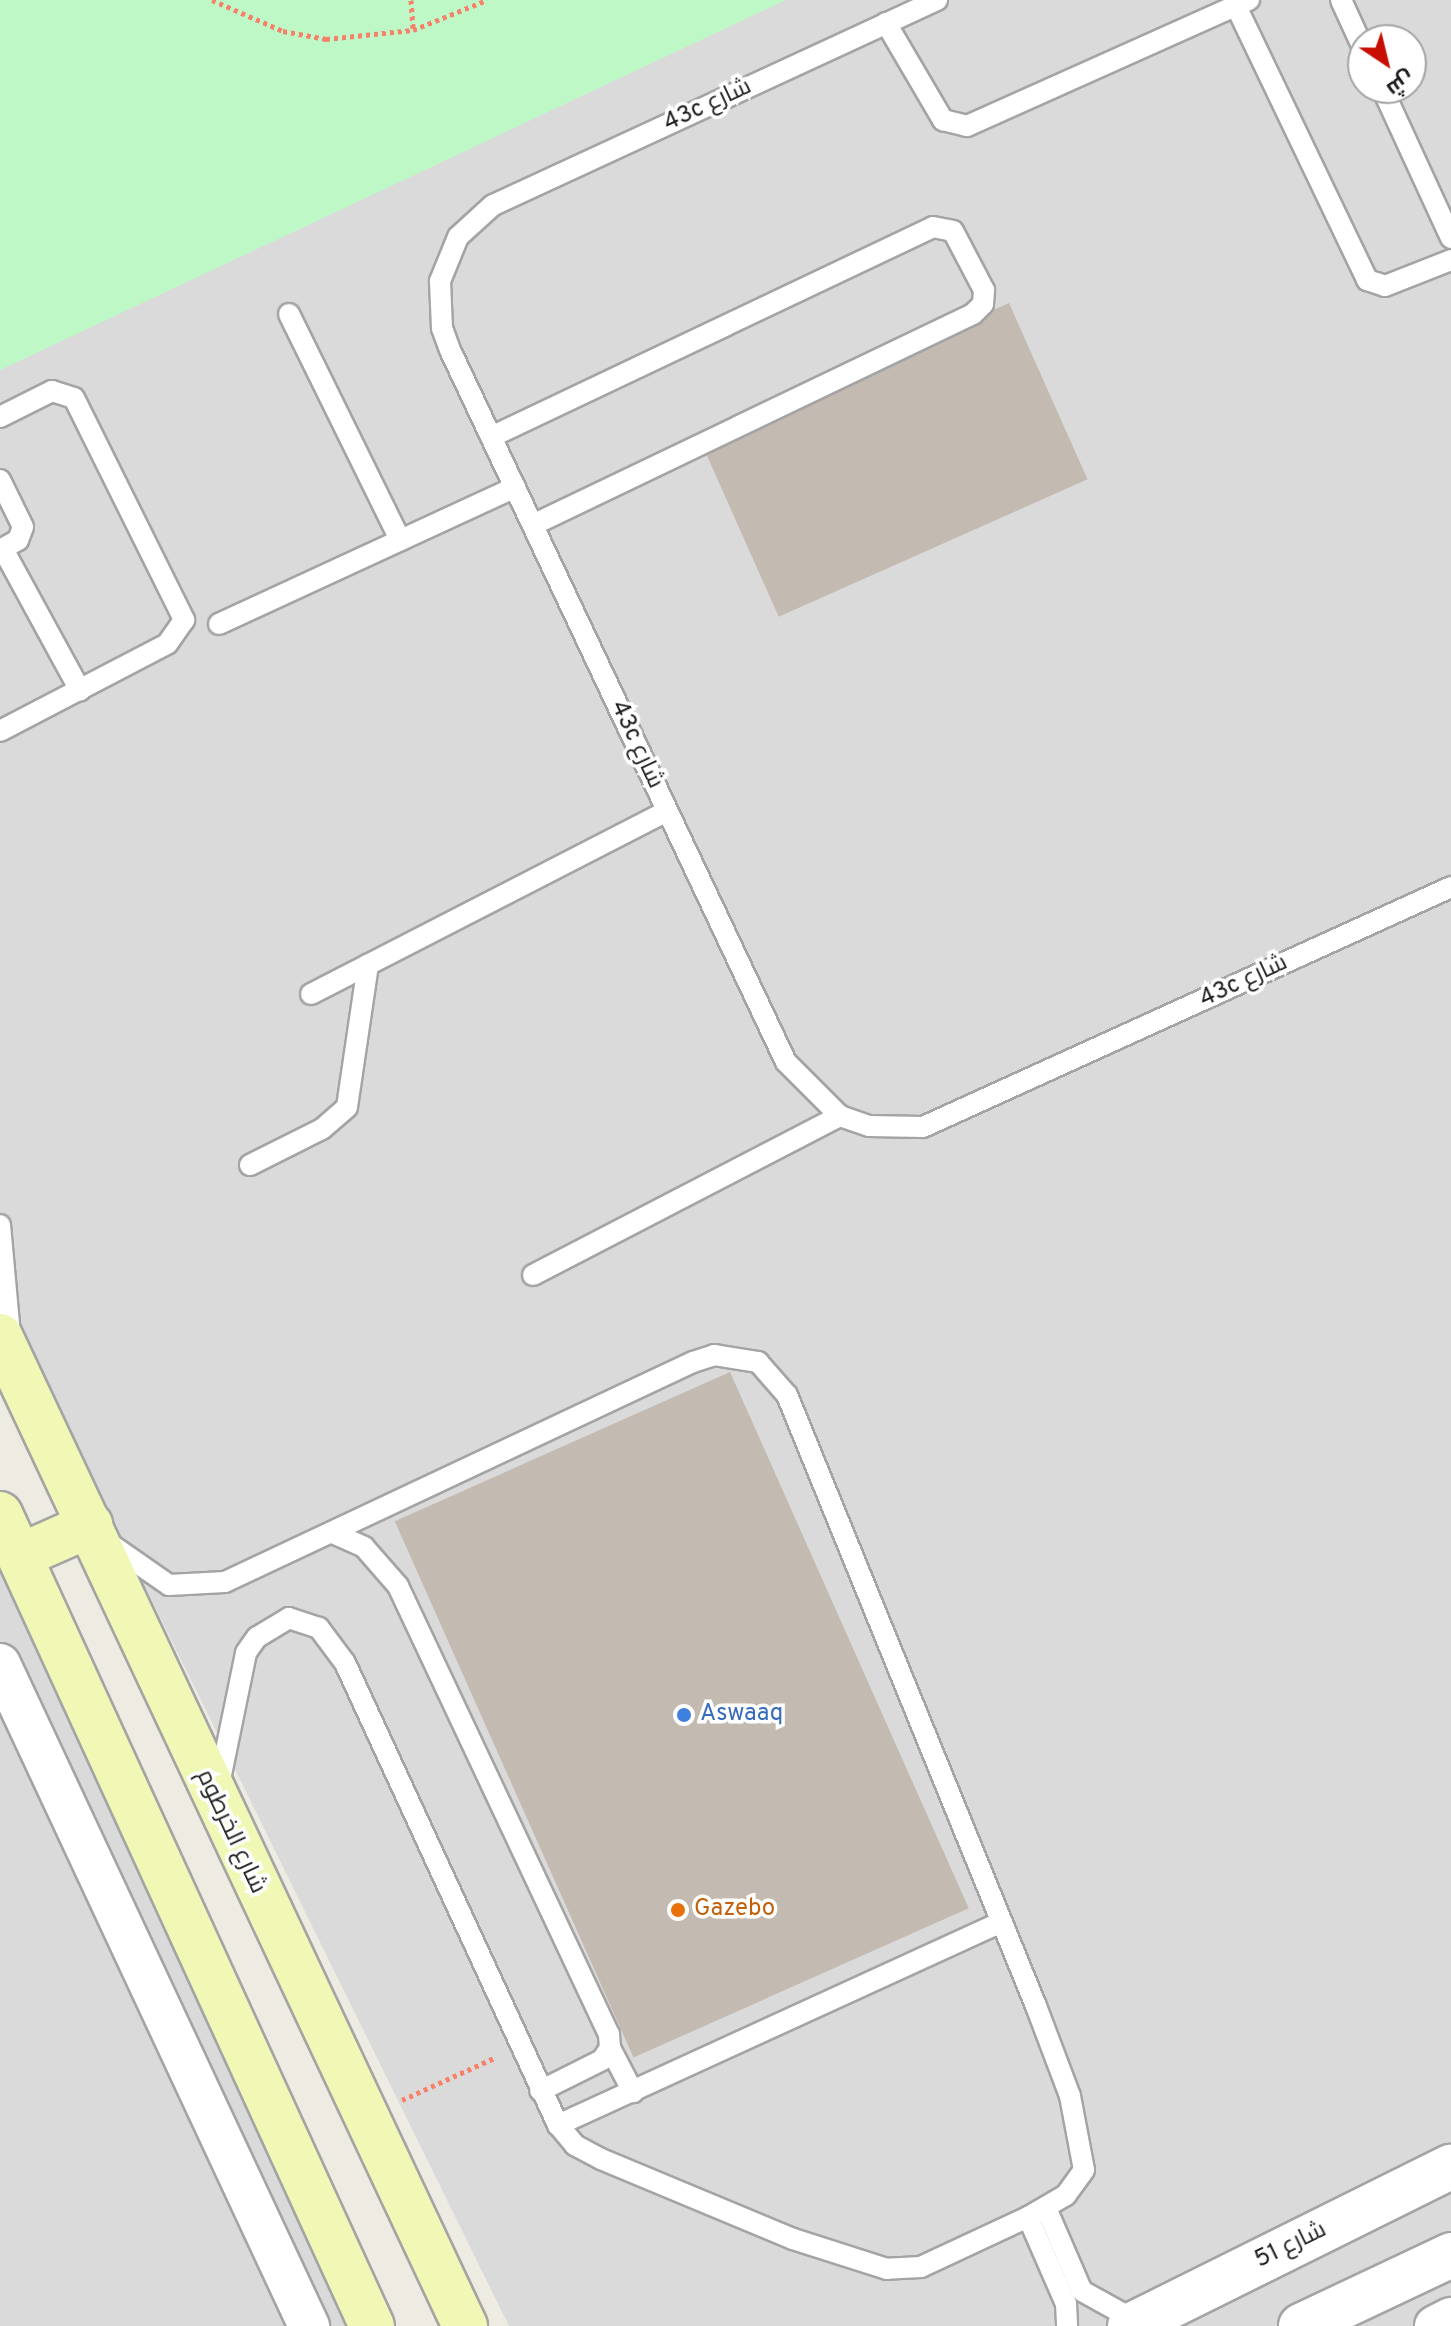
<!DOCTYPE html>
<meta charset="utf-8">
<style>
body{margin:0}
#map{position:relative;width:1451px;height:2326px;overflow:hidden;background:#eeebe3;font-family:Overpass,Cairo,sans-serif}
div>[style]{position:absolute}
.residential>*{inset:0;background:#dbdada}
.park>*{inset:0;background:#bff8c7}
.building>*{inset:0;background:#c3bab2;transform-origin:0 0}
.path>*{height:5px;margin-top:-2.5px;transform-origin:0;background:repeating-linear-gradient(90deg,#f8816a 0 4px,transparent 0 8px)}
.roads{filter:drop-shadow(2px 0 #a4a4a4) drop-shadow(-2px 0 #a4a4a4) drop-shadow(0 2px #a4a4a4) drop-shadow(0 -2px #a4a4a4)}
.service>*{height:20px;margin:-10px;padding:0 10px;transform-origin:10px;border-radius:10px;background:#fff}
.minor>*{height:40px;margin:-20px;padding:0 20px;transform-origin:20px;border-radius:20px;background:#fff}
.tertiary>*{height:44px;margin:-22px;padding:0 22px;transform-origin:22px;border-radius:22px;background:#fff}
.secondary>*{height:44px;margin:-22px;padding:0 22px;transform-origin:22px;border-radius:22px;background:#f1f8b6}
.dots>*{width:22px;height:22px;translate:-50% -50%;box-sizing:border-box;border:4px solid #fff;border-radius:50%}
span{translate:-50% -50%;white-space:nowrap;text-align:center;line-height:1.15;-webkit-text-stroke:7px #fff;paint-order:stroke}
.street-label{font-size:24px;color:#1d1d1d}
.shop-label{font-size:24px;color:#366cbe}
.left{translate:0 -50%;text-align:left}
.food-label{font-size:24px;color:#c56008}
.north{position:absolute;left:1347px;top:24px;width:80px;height:80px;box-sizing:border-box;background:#fff;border:2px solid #a5a5a5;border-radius:50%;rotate:145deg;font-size:22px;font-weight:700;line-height:32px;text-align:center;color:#1d1d1d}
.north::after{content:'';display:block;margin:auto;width:28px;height:36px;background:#c80e02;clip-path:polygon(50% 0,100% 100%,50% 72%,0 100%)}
</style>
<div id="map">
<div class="residential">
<i style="clip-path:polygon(evenodd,0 0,1451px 0,1451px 2326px,509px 2326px,0 1292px,0 0,1363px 40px,1411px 40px,1411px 88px,1363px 88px,1363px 40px)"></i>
<i style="clip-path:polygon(0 1553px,365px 2326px,0 2326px)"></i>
</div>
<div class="park">
<i style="clip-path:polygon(0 0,786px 0,0 370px)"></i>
</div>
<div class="building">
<i style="left:1009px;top:303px;width:193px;height:338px;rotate:66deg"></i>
<i style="left:730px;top:1372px;width:587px;height:367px;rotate:66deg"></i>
</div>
<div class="path">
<i style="left:212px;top:0;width:77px;rotate:23.6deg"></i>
<i style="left:283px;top:31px;width:44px;rotate:10.5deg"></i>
<i style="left:326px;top:39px;width:87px;rotate:-5.9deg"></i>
<i style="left:413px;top:30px;width:80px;rotate:-22.1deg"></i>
<i style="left:411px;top:0;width:30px;rotate:86deg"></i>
<i style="left:402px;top:2100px;width:101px;rotate:-24.5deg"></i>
</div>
<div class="roads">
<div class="service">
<i style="left:937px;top:0;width:489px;rotate:155.2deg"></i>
<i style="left:493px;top:205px;width:47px;rotate:137.6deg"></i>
<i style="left:458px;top:237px;width:48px;rotate:112.2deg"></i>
<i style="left:440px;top:281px;width:47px;rotate:87.6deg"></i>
<i style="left:442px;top:328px;width:23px;rotate:70deg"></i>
<i style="left:450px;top:350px;width:787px;rotate:64.74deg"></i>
<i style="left:786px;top:1062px;width:76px;rotate:45deg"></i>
<i style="left:840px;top:1116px;width:31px;rotate:19deg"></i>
<i style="left:869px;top:1126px;width:54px;rotate:1.1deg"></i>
<i style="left:923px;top:1127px;width:580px;rotate:-24.44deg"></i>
<i style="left:1341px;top:0;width:53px;rotate:65.4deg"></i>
<i style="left:1236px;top:6px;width:304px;rotate:64.4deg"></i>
<i style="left:1367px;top:280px;width:19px;rotate:18deg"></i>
<i style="left:1385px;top:286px;width:71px;rotate:-21.5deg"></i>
<i style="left:886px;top:23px;width:113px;rotate:59.6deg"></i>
<i style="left:943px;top:120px;width:25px;rotate:14deg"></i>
<i style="left:967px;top:126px;width:309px;rotate:-24.1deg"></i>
<i style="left:1382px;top:88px;width:165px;rotate:65.3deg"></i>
<i style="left:289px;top:314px;width:252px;rotate:63.8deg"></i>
<i style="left:0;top:417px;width:58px;rotate:-26.6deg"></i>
<i style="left:52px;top:391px;width:23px;rotate:18deg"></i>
<i style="left:74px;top:398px;width:248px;rotate:63.6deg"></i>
<i style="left:184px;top:620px;width:29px;rotate:125deg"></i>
<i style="left:167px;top:644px;width:188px;rotate:152.5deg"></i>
<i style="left:491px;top:437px;width:489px;rotate:-25.4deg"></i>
<i style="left:933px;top:227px;width:20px;rotate:11deg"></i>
<i style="left:953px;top:231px;width:67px;rotate:62.3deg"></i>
<i style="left:984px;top:290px;width:14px;rotate:94deg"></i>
<i style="left:983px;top:304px;width:14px;rotate:135deg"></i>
<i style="left:973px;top:314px;width:488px;rotate:154.4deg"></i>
<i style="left:0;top:480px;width:52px;rotate:63.9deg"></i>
<i style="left:23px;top:527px;width:14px;rotate:111deg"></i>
<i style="left:18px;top:540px;width:21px;rotate:151deg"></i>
<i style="left:3px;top:549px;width:161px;rotate:61.4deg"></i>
<i style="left:219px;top:624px;width:326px;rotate:-24.8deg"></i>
<i style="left:311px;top:994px;width:400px;rotate:-27.2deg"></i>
<i style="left:250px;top:1165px;width:80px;rotate:-26.6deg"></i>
<i style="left:322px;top:1129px;width:33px;rotate:-41deg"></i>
<i style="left:347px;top:1107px;width:144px;rotate:-81.6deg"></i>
<i style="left:0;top:1225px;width:121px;rotate:84.8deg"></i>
<i style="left:533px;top:1275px;width:346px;rotate:-27.4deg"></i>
<i style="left:333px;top:1533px;width:34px;rotate:24deg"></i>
<i style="left:364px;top:1547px;width:52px;rotate:48.9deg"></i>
<i style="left:398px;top:1586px;width:495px;rotate:64.8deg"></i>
<i style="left:609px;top:2034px;width:14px;rotate:86deg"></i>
<i style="left:610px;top:2048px;width:14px;rotate:124deg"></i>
<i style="left:602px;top:2060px;width:69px;rotate:153.4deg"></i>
<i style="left:110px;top:1544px;width:72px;rotate:34.8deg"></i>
<i style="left:169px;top:1585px;width:56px;rotate:-3.1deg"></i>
<i style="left:225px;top:1582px;width:517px;rotate:-25.18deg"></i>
<i style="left:693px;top:1362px;width:22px;rotate:-18deg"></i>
<i style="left:714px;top:1355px;width:45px;rotate:9deg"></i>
<i style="left:758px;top:1362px;width:44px;rotate:48.7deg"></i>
<i style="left:787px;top:1395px;width:660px;rotate:67.83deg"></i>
<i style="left:1036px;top:2006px;width:96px;rotate:69.3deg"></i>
<i style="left:1070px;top:2096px;width:75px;rotate:79.3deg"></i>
<i style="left:1084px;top:2170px;width:31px;rotate:126deg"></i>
<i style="left:1066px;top:2195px;width:44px;rotate:149.9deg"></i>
<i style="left:1028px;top:2217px;width:118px;rotate:155deg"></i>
<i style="left:921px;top:2267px;width:34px;rotate:177deg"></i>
<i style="left:887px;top:2269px;width:99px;rotate:-162.3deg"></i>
<i style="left:793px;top:2239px;width:208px;rotate:-157.4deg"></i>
<i style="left:601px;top:2159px;width:30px;rotate:-152deg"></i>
<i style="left:575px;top:2145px;width:26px;rotate:-130deg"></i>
<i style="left:558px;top:2125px;width:509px;rotate:-114.75deg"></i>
<i style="left:345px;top:1663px;width:44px;rotate:-126.6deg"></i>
<i style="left:319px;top:1628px;width:32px;rotate:-162deg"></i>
<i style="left:289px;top:1618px;width:37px;rotate:149deg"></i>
<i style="left:257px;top:1637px;width:19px;rotate:125deg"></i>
<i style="left:246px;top:1653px;width:134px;rotate:101.6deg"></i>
<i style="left:610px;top:2048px;width:50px;rotate:62.4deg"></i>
<i style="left:558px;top:2125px;width:487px;rotate:-24.6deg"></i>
<i style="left:1046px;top:2208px;width:90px;rotate:66.6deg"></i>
<i style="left:1082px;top:2291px;width:64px;rotate:29deg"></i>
<i style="left:1028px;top:2217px;width:95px;rotate:66.4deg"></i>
<i style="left:1066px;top:2304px;width:22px;rotate:87deg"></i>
</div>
<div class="minor">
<i style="left:0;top:1664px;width:731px;rotate:64.98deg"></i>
<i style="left:1435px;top:2326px;width:18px;rotate:-27deg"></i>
</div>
<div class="tertiary">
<i style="left:1130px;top:2326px;width:358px;rotate:-26.4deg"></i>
<i style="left:1301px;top:2326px;width:166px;rotate:-25.3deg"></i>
</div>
<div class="secondary">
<i style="left:0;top:1336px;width:1094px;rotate:64.84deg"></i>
<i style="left:0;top:1514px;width:893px;rotate:65.39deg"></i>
<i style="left:20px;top:1556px;width:77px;rotate:-23.9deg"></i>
</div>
</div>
<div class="dots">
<i style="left:684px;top:1715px;background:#3f7fe0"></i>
<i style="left:678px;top:1910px;background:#e8710a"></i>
</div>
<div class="street-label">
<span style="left:708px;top:106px;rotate:-25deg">43c شارع</span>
<span style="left:636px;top:745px;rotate:65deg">43c شارع</span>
<span style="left:1244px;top:982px;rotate:-25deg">43c شارع</span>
<span style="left:230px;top:1832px;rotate:65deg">شارع الخرطوم</span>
<span style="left:1291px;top:2246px;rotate:-26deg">شارع 51</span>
</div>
<div class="shop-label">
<span class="left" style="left:700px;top:1715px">Aswaaq</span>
</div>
<div class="food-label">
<span class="left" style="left:694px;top:1910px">Gazebo</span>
</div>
<div class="north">ش</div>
</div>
